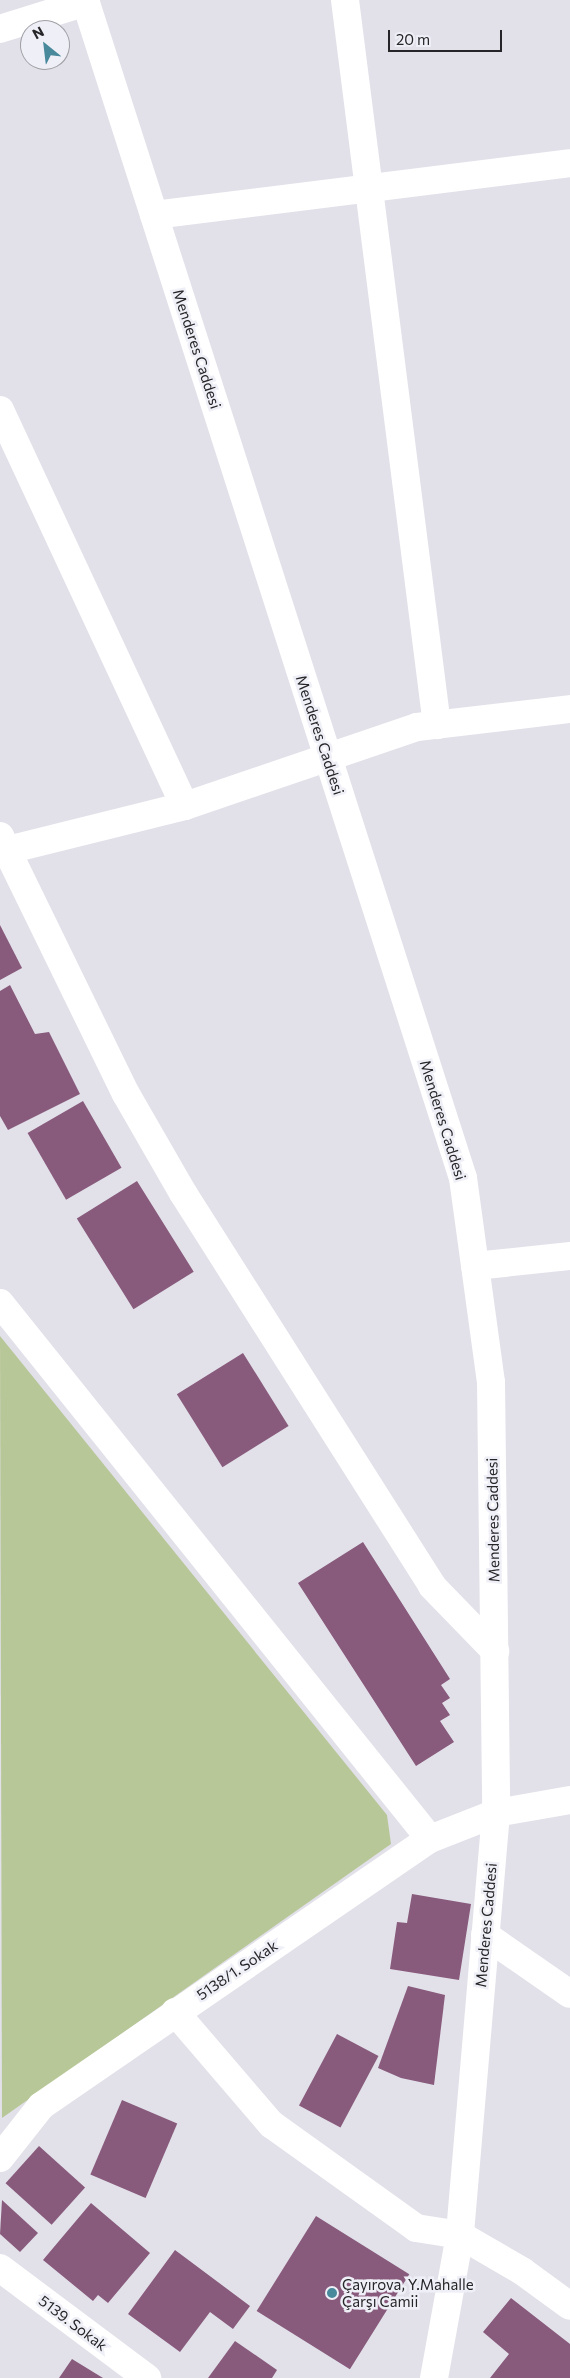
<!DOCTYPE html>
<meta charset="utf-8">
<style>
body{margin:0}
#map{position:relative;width:570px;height:2378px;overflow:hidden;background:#e2e1ea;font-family:Commissioner,sans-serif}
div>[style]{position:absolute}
.green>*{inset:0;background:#b8c798}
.building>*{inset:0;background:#885a7c;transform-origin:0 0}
.minor>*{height:28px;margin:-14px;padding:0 14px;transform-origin:14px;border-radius:14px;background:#fff}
.tertiary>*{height:28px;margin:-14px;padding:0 14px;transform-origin:14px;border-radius:14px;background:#fff}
.dots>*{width:14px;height:14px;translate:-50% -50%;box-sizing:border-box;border:2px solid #efeff7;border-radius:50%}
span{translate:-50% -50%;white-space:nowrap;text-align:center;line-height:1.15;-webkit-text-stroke:5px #efeff7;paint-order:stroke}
.street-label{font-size:15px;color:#262629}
.poi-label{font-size:15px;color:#262629}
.left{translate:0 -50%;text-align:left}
.north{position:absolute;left:20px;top:20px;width:50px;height:50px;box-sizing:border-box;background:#efeff7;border:1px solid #9f9fa5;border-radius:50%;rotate:331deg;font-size:14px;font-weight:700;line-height:20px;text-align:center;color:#262629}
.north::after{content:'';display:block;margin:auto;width:18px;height:22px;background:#48899b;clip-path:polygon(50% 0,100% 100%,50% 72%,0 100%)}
.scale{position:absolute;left:388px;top:30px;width:114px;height:22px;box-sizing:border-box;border:2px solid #262629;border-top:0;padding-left:6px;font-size:15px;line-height:18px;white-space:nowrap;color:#262629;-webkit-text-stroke:4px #efeff7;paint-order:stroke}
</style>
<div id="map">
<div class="green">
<i style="clip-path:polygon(0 1336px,387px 1815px,391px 1844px,2px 2118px)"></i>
</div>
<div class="building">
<i style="clip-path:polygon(0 925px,22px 968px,0 980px)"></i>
<i style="clip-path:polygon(10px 985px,35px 1034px,49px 1032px,80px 1094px,8px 1130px,0 1116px,0 991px)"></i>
<i style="left:83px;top:1101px;width:77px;height:64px;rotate:60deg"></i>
<i style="left:137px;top:1181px;width:107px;height:71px;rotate:58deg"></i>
<i style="left:243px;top:1353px;width:86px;height:78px;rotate:58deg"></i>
<i style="clip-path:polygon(363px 1542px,450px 1679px,441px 1685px,450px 1698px,442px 1703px,450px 1715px,440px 1721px,454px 1742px,416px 1766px,298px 1583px)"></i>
<i style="clip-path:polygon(412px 1894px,471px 1904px,459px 1980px,390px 1969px,397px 1922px,407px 1923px)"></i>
<i style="clip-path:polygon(408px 1986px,445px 1995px,434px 2085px,401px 2078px,378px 2068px)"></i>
<i style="left:337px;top:2034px;width:47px;height:81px;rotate:28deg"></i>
<i style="left:122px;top:2100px;width:60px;height:81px;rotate:23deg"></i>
<i style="left:39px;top:2146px;width:62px;height:50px;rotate:42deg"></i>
<i style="clip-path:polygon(2px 2200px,38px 2233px,20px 2252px,0 2234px)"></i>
<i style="clip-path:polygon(91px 2203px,150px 2253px,108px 2303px,98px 2295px,93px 2301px,43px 2260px)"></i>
<i style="left:316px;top:2216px;width:110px;height:112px;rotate:32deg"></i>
<i style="clip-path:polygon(175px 2250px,250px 2306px,233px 2329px,210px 2312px,180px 2352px,128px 2314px)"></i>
<i style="clip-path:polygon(511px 2298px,570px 2344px,570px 2378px,490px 2378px,509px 2354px,483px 2332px)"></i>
<i style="clip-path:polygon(235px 2341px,277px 2370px,272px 2378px,208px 2378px)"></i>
<i style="clip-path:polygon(72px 2359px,103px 2378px,59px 2378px)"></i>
</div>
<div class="minor">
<i style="left:345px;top:0;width:731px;rotate:82.77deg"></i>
<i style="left:0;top:29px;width:90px;rotate:-17.4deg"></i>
<i style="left:154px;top:215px;width:419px;rotate:-7.1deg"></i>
<i style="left:0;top:410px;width:437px;rotate:65deg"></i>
<i style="left:0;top:836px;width:287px;rotate:64deg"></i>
<i style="left:126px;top:1094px;width:114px;rotate:60.1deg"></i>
<i style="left:183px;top:1193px;width:465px;rotate:57.6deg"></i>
<i style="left:432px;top:1586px;width:91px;rotate:45.9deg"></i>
<i style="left:0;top:852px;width:191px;rotate:-14deg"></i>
<i style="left:185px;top:806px;width:245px;rotate:-18.8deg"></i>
<i style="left:417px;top:727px;width:154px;rotate:-6.7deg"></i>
<i style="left:475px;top:1266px;width:96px;rotate:-6deg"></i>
<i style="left:0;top:1303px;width:687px;rotate:51.26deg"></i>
<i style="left:485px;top:1935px;width:103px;rotate:34.8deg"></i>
<i style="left:175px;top:2012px;width:148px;rotate:49.4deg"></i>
<i style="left:271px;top:2124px;width:178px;rotate:35.6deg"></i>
<i style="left:416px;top:2228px;width:45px;rotate:9deg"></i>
<i style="left:460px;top:2235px;width:72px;rotate:30.1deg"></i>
<i style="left:522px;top:2271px;width:59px;rotate:36.1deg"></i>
<i style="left:0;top:2158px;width:66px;rotate:-51.7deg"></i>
<i style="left:41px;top:2106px;width:472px;rotate:-34.5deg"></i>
<i style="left:430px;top:1839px;width:71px;rotate:-21.5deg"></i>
<i style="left:496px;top:1813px;width:75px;rotate:-10deg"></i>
<i style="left:0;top:2268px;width:184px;rotate:36.8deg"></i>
</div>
<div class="tertiary">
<i style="left:85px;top:0;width:1237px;rotate:72.21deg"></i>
<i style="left:463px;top:1178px;width:206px;rotate:82.2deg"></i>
<i style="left:491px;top:1382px;width:431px;rotate:89.3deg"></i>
<i style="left:496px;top:1813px;width:424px;rotate:94.9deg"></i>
<i style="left:460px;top:2235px;width:145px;rotate:100.3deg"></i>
</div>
<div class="dots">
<i style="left:332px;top:2293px;background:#48899b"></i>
</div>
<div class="street-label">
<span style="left:197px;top:349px;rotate:72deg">Menderes Caddesi</span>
<span style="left:320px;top:735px;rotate:72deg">Menderes Caddesi</span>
<span style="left:443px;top:1120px;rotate:73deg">Menderes Caddesi</span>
<span style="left:493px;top:1520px;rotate:-91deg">Menderes Caddesi</span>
<span style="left:486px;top:1925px;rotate:-85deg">Menderes Caddesi</span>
<span style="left:237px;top:1970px;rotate:-34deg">5138/1. Sokak</span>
<span style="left:73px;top:2323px;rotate:37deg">5139. Sokak</span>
</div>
<div class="poi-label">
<span class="left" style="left:342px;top:2293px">Çayırova, Y.Mahalle<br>Çarşı Camii</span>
</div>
<div class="north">N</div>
<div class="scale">20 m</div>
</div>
